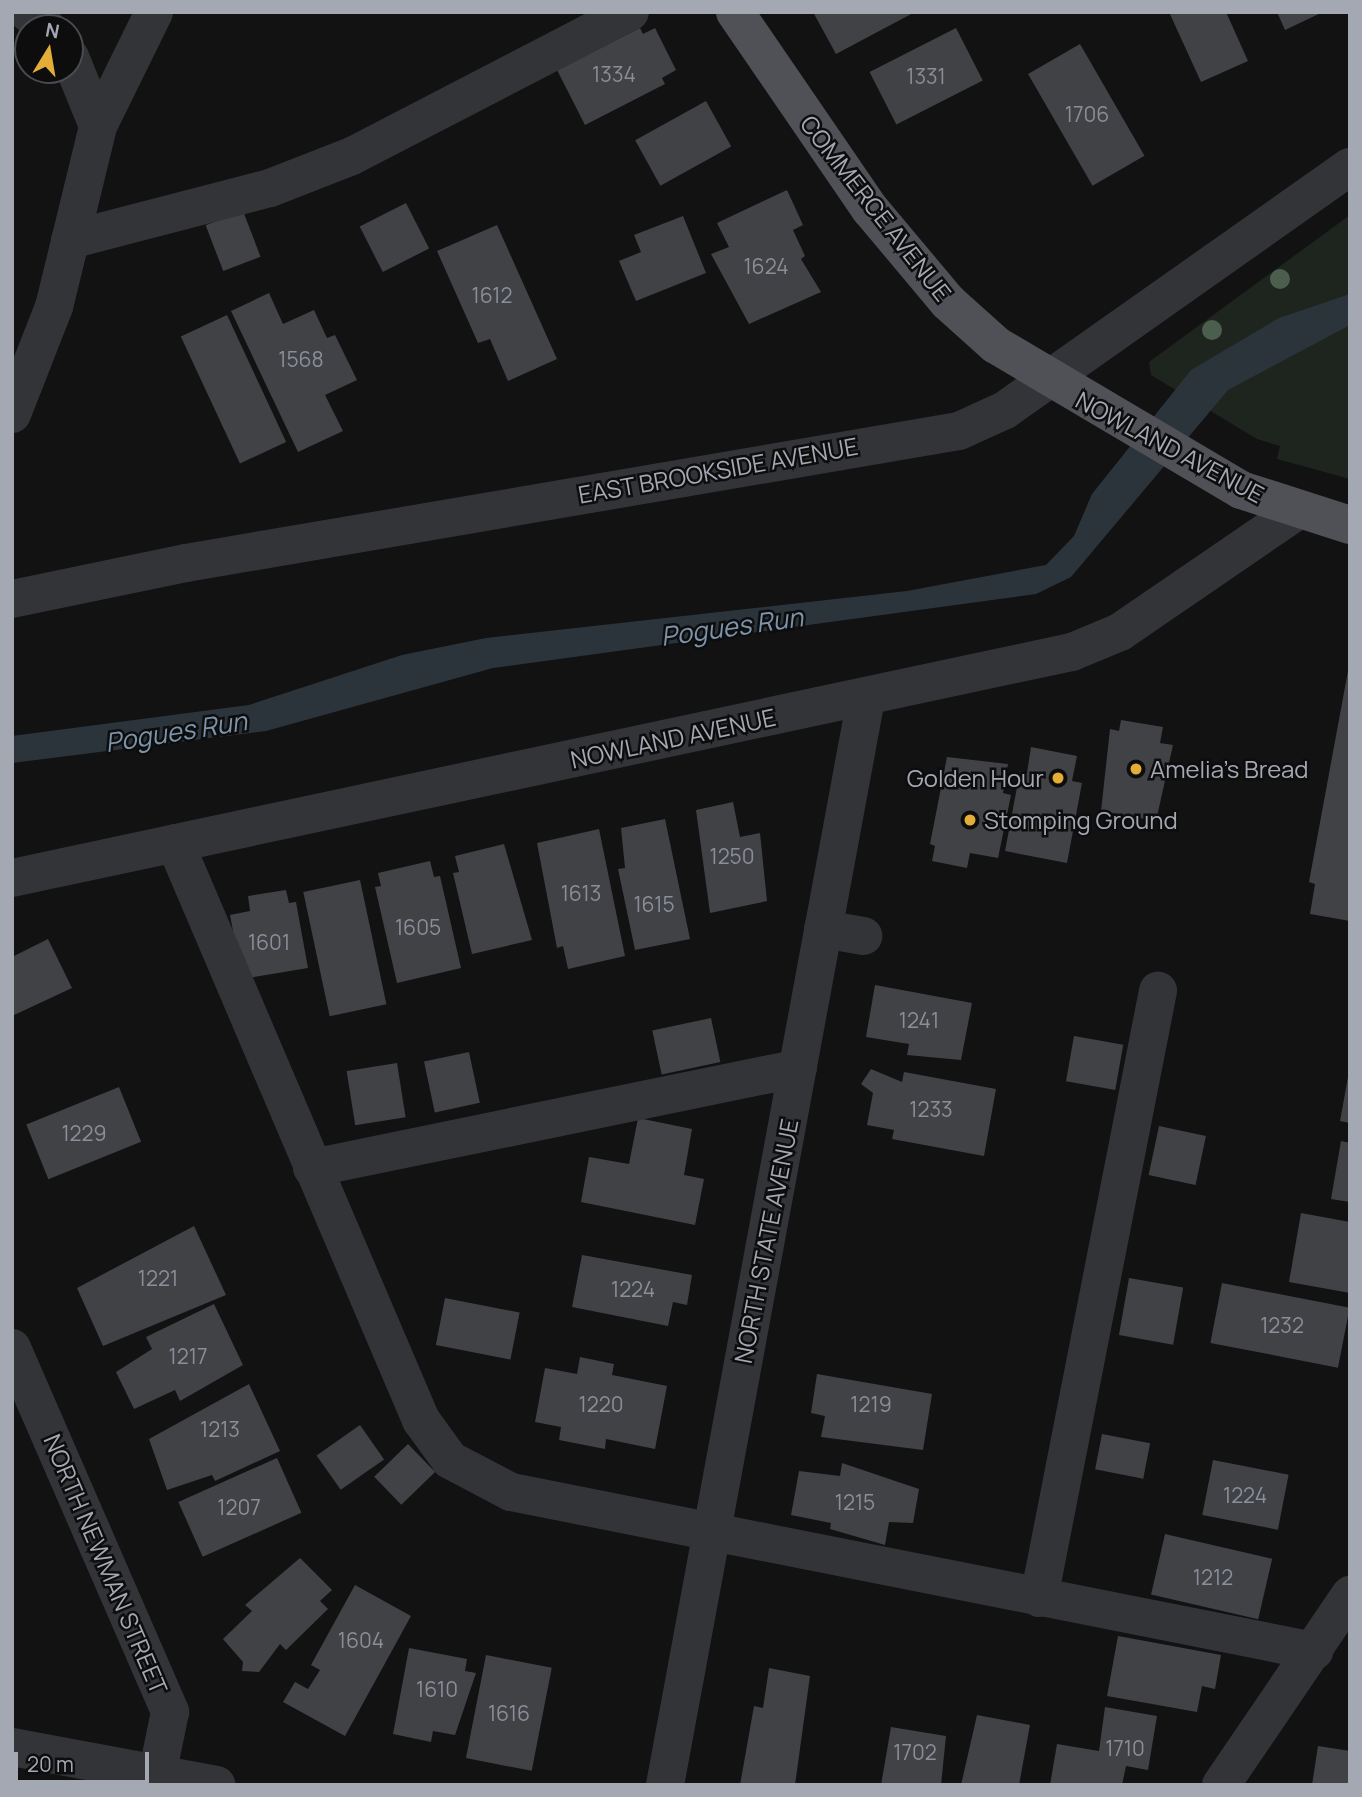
<!DOCTYPE html>
<style>
body{margin:0}
#map{position:relative;width:1362px;height:1797px;overflow:hidden;background:#121213;font-family:Manrope,sans-serif}
div>[style]{position:absolute}
.green>*{inset:0;background:#1e251f}
.water>*{inset:0;background:#2c343b}
.building>*{inset:0;background:#414246;transform-origin:0 0}
.minor>*{height:38px;margin:-19px;padding:0 19px;transform-origin:19px;border-radius:19px;background:#333438}
.major>*{height:38px;margin:-19px;padding:0 19px;transform-origin:19px;border-radius:19px;background:#4f5156}
.trees>*{width:20px;height:20px;margin:-10px;border-radius:50%;background:#4c5e4e}
.dots>*{width:19px;height:19px;translate:-50% -50%;box-sizing:border-box;border:4px solid #0d0d0e;border-radius:50%}
span{translate:-50% -50%;white-space:nowrap;text-align:center;line-height:1.15;-webkit-text-stroke:5px #0d0d0e;paint-order:stroke}
.number-label{font-size:21px;color:#8b8e98}
.number-label span{-webkit-text-stroke-width:0}
.street-label{font-size:24px;color:#a4a8b3}
.poi-label{font-size:24px;color:#a4a8b3}
.left{translate:0 -50%;text-align:left}
.right{translate:-100% -50%;text-align:right}
.water-label{font-size:26px;color:#7d95ac;font-style:italic}
.frame{position:absolute;inset:0;border:14px solid #a4a8b3;pointer-events:none}
.north{position:absolute;left:14px;top:14px;width:70px;height:70px;box-sizing:border-box;background:#0d0d0e;border:2px solid #494b50;border-radius:50%;rotate:11deg;font-size:19px;font-weight:700;line-height:28px;text-align:center;color:#a4a8b3}
.north::after{content:'';display:block;margin:auto;width:24px;height:32px;background:#e4ad38;clip-path:polygon(50% 0,100% 100%,50% 72%,0 100%)}
.scale{position:absolute;left:14px;top:1752px;width:135px;height:32px;box-sizing:border-box;border:4px solid #a4a8b3;border-top:0;padding-left:9px;font-size:21px;line-height:24px;white-space:nowrap;color:#a4a8b3;-webkit-text-stroke:5px #0d0d0e;paint-order:stroke}
</style>
<div id="map">
<div class="green">
<i style="clip-path:polygon(1350px 215px,1350px 479px,1277px 459px,1280px 446px,1257px 439px,1151px 375px,1149px 362px)"></i>
</div>
<div class="water">
<i style="clip-path:polygon(1350px 294px,1350px 325px,1228px 390px,1071px 577px,1036px 594px,493px 668px,266px 731px,12px 763px,12px 736px,249px 705px,402px 655px,486px 638px,907px 591px,1046px 565px,1074px 536px,1092px 494px,1191px 370px,1279px 318px)"></i>
</div>
<div class="building">
<i style="clip-path:polygon(813px 12px,915px 12px,836px 54px)"></i>
<i style="clip-path:polygon(1169px 12px,1226px 12px,1248px 61px,1201px 82px)"></i>
<i style="clip-path:polygon(1277px 12px,1323px 12px,1285px 30px)"></i>
<i style="clip-path:polygon(640px 28px,643px 34px,655px 28px,676px 70px,662px 78px,665px 84px,585px 125px,557px 70px)"></i>
<i style="left:956px;top:28px;width:59px;height:97px;rotate:63deg"></i>
<i style="left:1080px;top:44px;width:129px;height:60px;rotate:60deg"></i>
<i style="left:706px;top:101px;width:52px;height:81px;rotate:61deg"></i>
<i style="clip-path:polygon(787px 190px,803px 225px,793px 230px,805px 256px,801px 259px,821px 292px,749px 324px,711px 254px,729px 247px,717px 223px)"></i>
<i style="left:406px;top:203px;width:51px;height:52px;rotate:63deg"></i>
<i style="left:243px;top:211px;width:49px;height:40px;rotate:69deg"></i>
<i style="clip-path:polygon(683px 216px,706px 273px,636px 301px,619px 261px,641px 252px,634px 235px)"></i>
<i style="clip-path:polygon(497px 225px,557px 359px,508px 381px,490px 339px,478px 343px,437px 251px)"></i>
<i style="clip-path:polygon(269px 293px,283px 324px,314px 310px,327px 338px,335px 335px,357px 380px,325px 395px,343px 431px,298px 452px,231px 311px)"></i>
<i style="left:227px;top:315px;width:140px;height:51px;rotate:65deg"></i>
<i style="clip-path:polygon(1350px 660px,1350px 921px,1310px 914px,1315px 884px,1309px 882px)"></i>
<i style="clip-path:polygon(1121px 720px,1163px 727px,1160px 743px,1173px 745px,1156px 821px,1101px 811px,1110px 729px,1119px 731px)"></i>
<i style="clip-path:polygon(1031px 747px,1077px 756px,1072px 781px,1082px 783px,1067px 863px,1005px 851px,1020px 771px,1027px 773px)"></i>
<i style="clip-path:polygon(947px 757px,1008px 764px,1003px 793px,1011px 795px,998px 858px,970px 853px,967px 868px,932px 861px,935px 846px,930px 844px)"></i>
<i style="clip-path:polygon(733px 802px,740px 837px,760px 833px,767px 901px,710px 913px,696px 810px)"></i>
<i style="clip-path:polygon(665px 819px,690px 939px,635px 950px,618px 869px,625px 868px,621px 828px)"></i>
<i style="clip-path:polygon(599px 829px,625px 956px,568px 969px,563px 946px,557px 948px,537px 843px)"></i>
<i style="clip-path:polygon(504px 844px,532px 940px,472px 954px,453px 873px,459px 872px,455px 856px)"></i>
<i style="clip-path:polygon(430px 861px,434px 877px,440px 876px,461px 968px,397px 983px,375px 887px,381px 886px,378px 873px)"></i>
<i style="left:360px;top:880px;width:127px;height:58px;rotate:78deg"></i>
<i style="clip-path:polygon(286px 890px,289px 903px,296px 902px,308px 968px,242px 979px,230px 915px,250px 911px,248px 896px)"></i>
<i style="clip-path:polygon(48px 939px,72px 988px,12px 1016px,12px 957px)"></i>
<i style="clip-path:polygon(875px 985px,972px 1003px,961px 1060px,907px 1055px,909px 1044px,866px 1037px)"></i>
<i style="left:711px;top:1018px;width:45px;height:60px;rotate:78deg"></i>
<i style="left:1074px;top:1036px;width:50px;height:46px;rotate:10deg"></i>
<i style="left:469px;top:1052px;width:52px;height:46px;rotate:78deg"></i>
<i style="left:397px;top:1063px;width:55px;height:51px;rotate:81deg"></i>
<i style="clip-path:polygon(871px 1069px,902px 1082px,904px 1072px,996px 1089px,984px 1156px,892px 1139px,894px 1130px,867px 1125px,873px 1093px,861px 1084px)"></i>
<i style="clip-path:polygon(1348px 1077px,1350px 1077px,1350px 1123px,1340px 1121px)"></i>
<i style="left:119px;top:1087px;width:59px;height:100px;rotate:68deg"></i>
<i style="clip-path:polygon(638px 1118px,692px 1129px,684px 1175px,704px 1179px,695px 1225px,581px 1202px,589px 1157px,629px 1164px)"></i>
<i style="left:1159px;top:1126px;width:48px;height:50px;rotate:12deg"></i>
<i style="clip-path:polygon(1341px 1141px,1350px 1143px,1350px 1202px,1331px 1199px)"></i>
<i style="clip-path:polygon(1301px 1213px,1350px 1222px,1350px 1293px,1289px 1282px)"></i>
<i style="clip-path:polygon(194px 1226px,226px 1295px,103px 1346px,77px 1288px)"></i>
<i style="clip-path:polygon(582px 1255px,692px 1275px,687px 1305px,673px 1302px,668px 1326px,572px 1307px)"></i>
<i style="left:1129px;top:1278px;width:55px;height:58px;rotate:10deg"></i>
<i style="left:1222px;top:1283px;width:130px;height:61px;rotate:11deg"></i>
<i style="left:445px;top:1298px;width:76px;height:48px;rotate:11deg"></i>
<i style="clip-path:polygon(214px 1304px,243px 1365px,180px 1401px,175px 1390px,134px 1409px,116px 1372px,152px 1349px,146px 1337px)"></i>
<i style="clip-path:polygon(580px 1357px,614px 1364px,612px 1375px,667px 1386px,655px 1449px,606px 1439px,605px 1449px,559px 1440px,561px 1427px,535px 1422px,545px 1368px,577px 1374px)"></i>
<i style="clip-path:polygon(817px 1374px,932px 1394px,923px 1450px,821px 1437px,825px 1416px,811px 1413px)"></i>
<i style="clip-path:polygon(249px 1384px,280px 1451px,215px 1481px,212px 1475px,167px 1490px,149px 1439px)"></i>
<i style="left:360px;top:1425px;width:42px;height:53px;rotate:55deg"></i>
<i style="left:1102px;top:1434px;width:49px;height:36px;rotate:11deg"></i>
<i style="left:408px;top:1444px;width:39px;height:47px;rotate:46deg"></i>
<i style="left:277px;top:1458px;width:60px;height:108px;rotate:66deg"></i>
<i style="left:1213px;top:1460px;width:77px;height:56px;rotate:11deg"></i>
<i style="clip-path:polygon(842px 1463px,919px 1489px,913px 1523px,889px 1522px,885px 1545px,830px 1529px,831px 1523px,791px 1515px,799px 1471px,840px 1476px)"></i>
<i style="left:1165px;top:1534px;width:110px;height:62px;rotate:13deg"></i>
<i style="clip-path:polygon(300px 1558px,332px 1590px,320px 1601px,328px 1609px,286px 1650px,280px 1644px,259px 1672px,242px 1671px,243px 1662px,223px 1639px,252px 1611px,245px 1605px)"></i>
<i style="clip-path:polygon(355px 1585px,411px 1616px,345px 1736px,283px 1702px,295px 1682px,308px 1689px,320px 1670px,311px 1665px)"></i>
<i style="clip-path:polygon(1118px 1636px,1221px 1655px,1215px 1689px,1202px 1686px,1197px 1712px,1107px 1696px)"></i>
<i style="clip-path:polygon(409px 1648px,467px 1659px,465px 1671px,476px 1673px,455px 1735px,433px 1731px,431px 1742px,393px 1734px)"></i>
<i style="left:486px;top:1655px;width:67px;height:105px;rotate:11deg"></i>
<i style="clip-path:polygon(769px 1668px,810px 1676px,795px 1785px,740px 1785px,754px 1706px,763px 1708px)"></i>
<i style="clip-path:polygon(1105px 1707px,1157px 1716px,1148px 1770px,1126px 1766px,1122px 1785px,1050px 1785px,1057px 1744px,1099px 1751px)"></i>
<i style="clip-path:polygon(977px 1715px,1030px 1725px,1019px 1785px,961px 1785px)"></i>
<i style="clip-path:polygon(891px 1727px,946px 1736px,941px 1785px,881px 1785px)"></i>
<i style="clip-path:polygon(1318px 1746px,1350px 1751px,1350px 1785px,1312px 1785px)"></i>
</div>
<div class="minor">
<i style="left:27px;top:12px;width:26px;rotate:39deg"></i>
<i style="left:70px;top:57px;width:74px;rotate:67.9deg"></i>
<i style="left:70px;top:240px;width:207px;rotate:-14.6deg"></i>
<i style="left:270px;top:188px;width:88px;rotate:-21.3deg"></i>
<i style="left:352px;top:156px;width:313px;rotate:-27.4deg"></i>
<i style="left:12px;top:414px;width:115px;rotate:-68.6deg"></i>
<i style="left:54px;top:307px;width:186px;rotate:-76.3deg"></i>
<i style="left:98px;top:126px;width:127px;rotate:-63.8deg"></i>
<i style="left:12px;top:599px;width:178px;rotate:-11.7deg"></i>
<i style="left:186px;top:563px;width:784px;rotate:-9.69deg"></i>
<i style="left:959px;top:431px;width:51px;rotate:-24.5deg"></i>
<i style="left:1005px;top:410px;width:422px;rotate:-35.2deg"></i>
<i style="left:175px;top:843px;width:627px;rotate:66.91deg"></i>
<i style="left:421px;top:1420px;width:49px;rotate:54.1deg"></i>
<i style="left:450px;top:1460px;width:69px;rotate:27.7deg"></i>
<i style="left:511px;top:1492px;width:819px;rotate:11.2deg"></i>
<i style="left:12px;top:878px;width:1084px;rotate:-12.04deg"></i>
<i style="left:1072px;top:652px;width:52px;rotate:-22.6deg"></i>
<i style="left:1120px;top:632px;width:216px;rotate:-34.4deg"></i>
<i style="left:823px;top:929px;width:41px;rotate:9.9deg"></i>
<i style="left:312px;top:1168px;width:496px;rotate:-11.6deg"></i>
<i style="left:12px;top:1348px;width:397px;rotate:66.5deg"></i>
<i style="left:170px;top:1712px;width:75px;rotate:101.6deg"></i>
<i style="left:1039px;top:1598px;width:619px;rotate:-78.91deg"></i>
<i style="left:12px;top:1747px;width:208px;rotate:10.5deg"></i>
<i style="left:665px;top:1785px;width:1105px;rotate:-79.52deg"></i>
<i style="left:1221px;top:1785px;width:230px;rotate:-55.8deg"></i>
</div>
<div class="major">
<i style="left:735px;top:12px;width:239px;rotate:55.6deg"></i>
<i style="left:870px;top:209px;width:121px;rotate:50deg"></i>
<i style="left:948px;top:302px;width:64px;rotate:41.9deg"></i>
<i style="left:996px;top:345px;width:285px;rotate:30.6deg"></i>
<i style="left:1241px;top:490px;width:114px;rotate:17.8deg"></i>
</div>
<div class="trees">
<i style="left:1280px;top:279px"></i>
<i style="left:1212px;top:330px"></i>
</div>
<div class="dots">
<i style="left:1136px;top:769px;background:#e4ad38"></i>
<i style="left:1058px;top:778px;background:#e4ad38"></i>
<i style="left:970px;top:820px;background:#e4ad38"></i>
</div>
<div class="number-label">
<span style="left:614px;top:74px">1334</span>
<span style="left:926px;top:76px">1331</span>
<span style="left:1087px;top:114px">1706</span>
<span style="left:766px;top:266px">1624</span>
<span style="left:492px;top:295px">1612</span>
<span style="left:301px;top:359px">1568</span>
<span style="left:732px;top:856px">1250</span>
<span style="left:581px;top:893px">1613</span>
<span style="left:654px;top:904px">1615</span>
<span style="left:418px;top:927px">1605</span>
<span style="left:269px;top:942px">1601</span>
<span style="left:919px;top:1020px">1241</span>
<span style="left:931px;top:1109px">1233</span>
<span style="left:84px;top:1133px">1229</span>
<span style="left:158px;top:1278px">1221</span>
<span style="left:633px;top:1289px">1224</span>
<span style="left:1282px;top:1325px">1232</span>
<span style="left:188px;top:1356px">1217</span>
<span style="left:601px;top:1404px">1220</span>
<span style="left:871px;top:1404px">1219</span>
<span style="left:220px;top:1429px">1213</span>
<span style="left:1245px;top:1495px">1224</span>
<span style="left:855px;top:1502px">1215</span>
<span style="left:239px;top:1507px">1207</span>
<span style="left:1213px;top:1577px">1212</span>
<span style="left:361px;top:1640px">1604</span>
<span style="left:437px;top:1689px">1610</span>
<span style="left:509px;top:1713px">1616</span>
<span style="left:1125px;top:1748px">1710</span>
<span style="left:915px;top:1752px">1702</span>
</div>
<div class="street-label">
<span style="left:876px;top:208px;rotate:52deg">COMMERCE AVENUE</span>
<span style="left:1170px;top:447px;rotate:28deg">NOWLAND AVENUE</span>
<span style="left:718px;top:470px;rotate:-10deg">EAST BROOKSIDE AVENUE</span>
<span style="left:673px;top:738px;rotate:-12deg">NOWLAND AVENUE</span>
<span style="left:766px;top:1241px;rotate:-79deg">NORTH STATE AVENUE</span>
<span style="left:106px;top:1564px;rotate:67deg">NORTH NEWMAN STREET</span>
</div>
<div class="poi-label">
<span class="left" style="left:1150px;top:769px">Amelia's Bread</span>
<span class="right" style="left:1044px;top:778px">Golden Hour</span>
<span class="left" style="left:984px;top:820px">Stomping Ground</span>
</div>
<div class="water-label">
<span style="left:732px;top:627px;rotate:-8deg">Pogues Run</span>
<span style="left:176px;top:732px;rotate:-9deg">Pogues Run</span>
</div>
<div class="frame"></div>
<div class="north">N</div>
<div class="scale">20 m</div>
</div>
